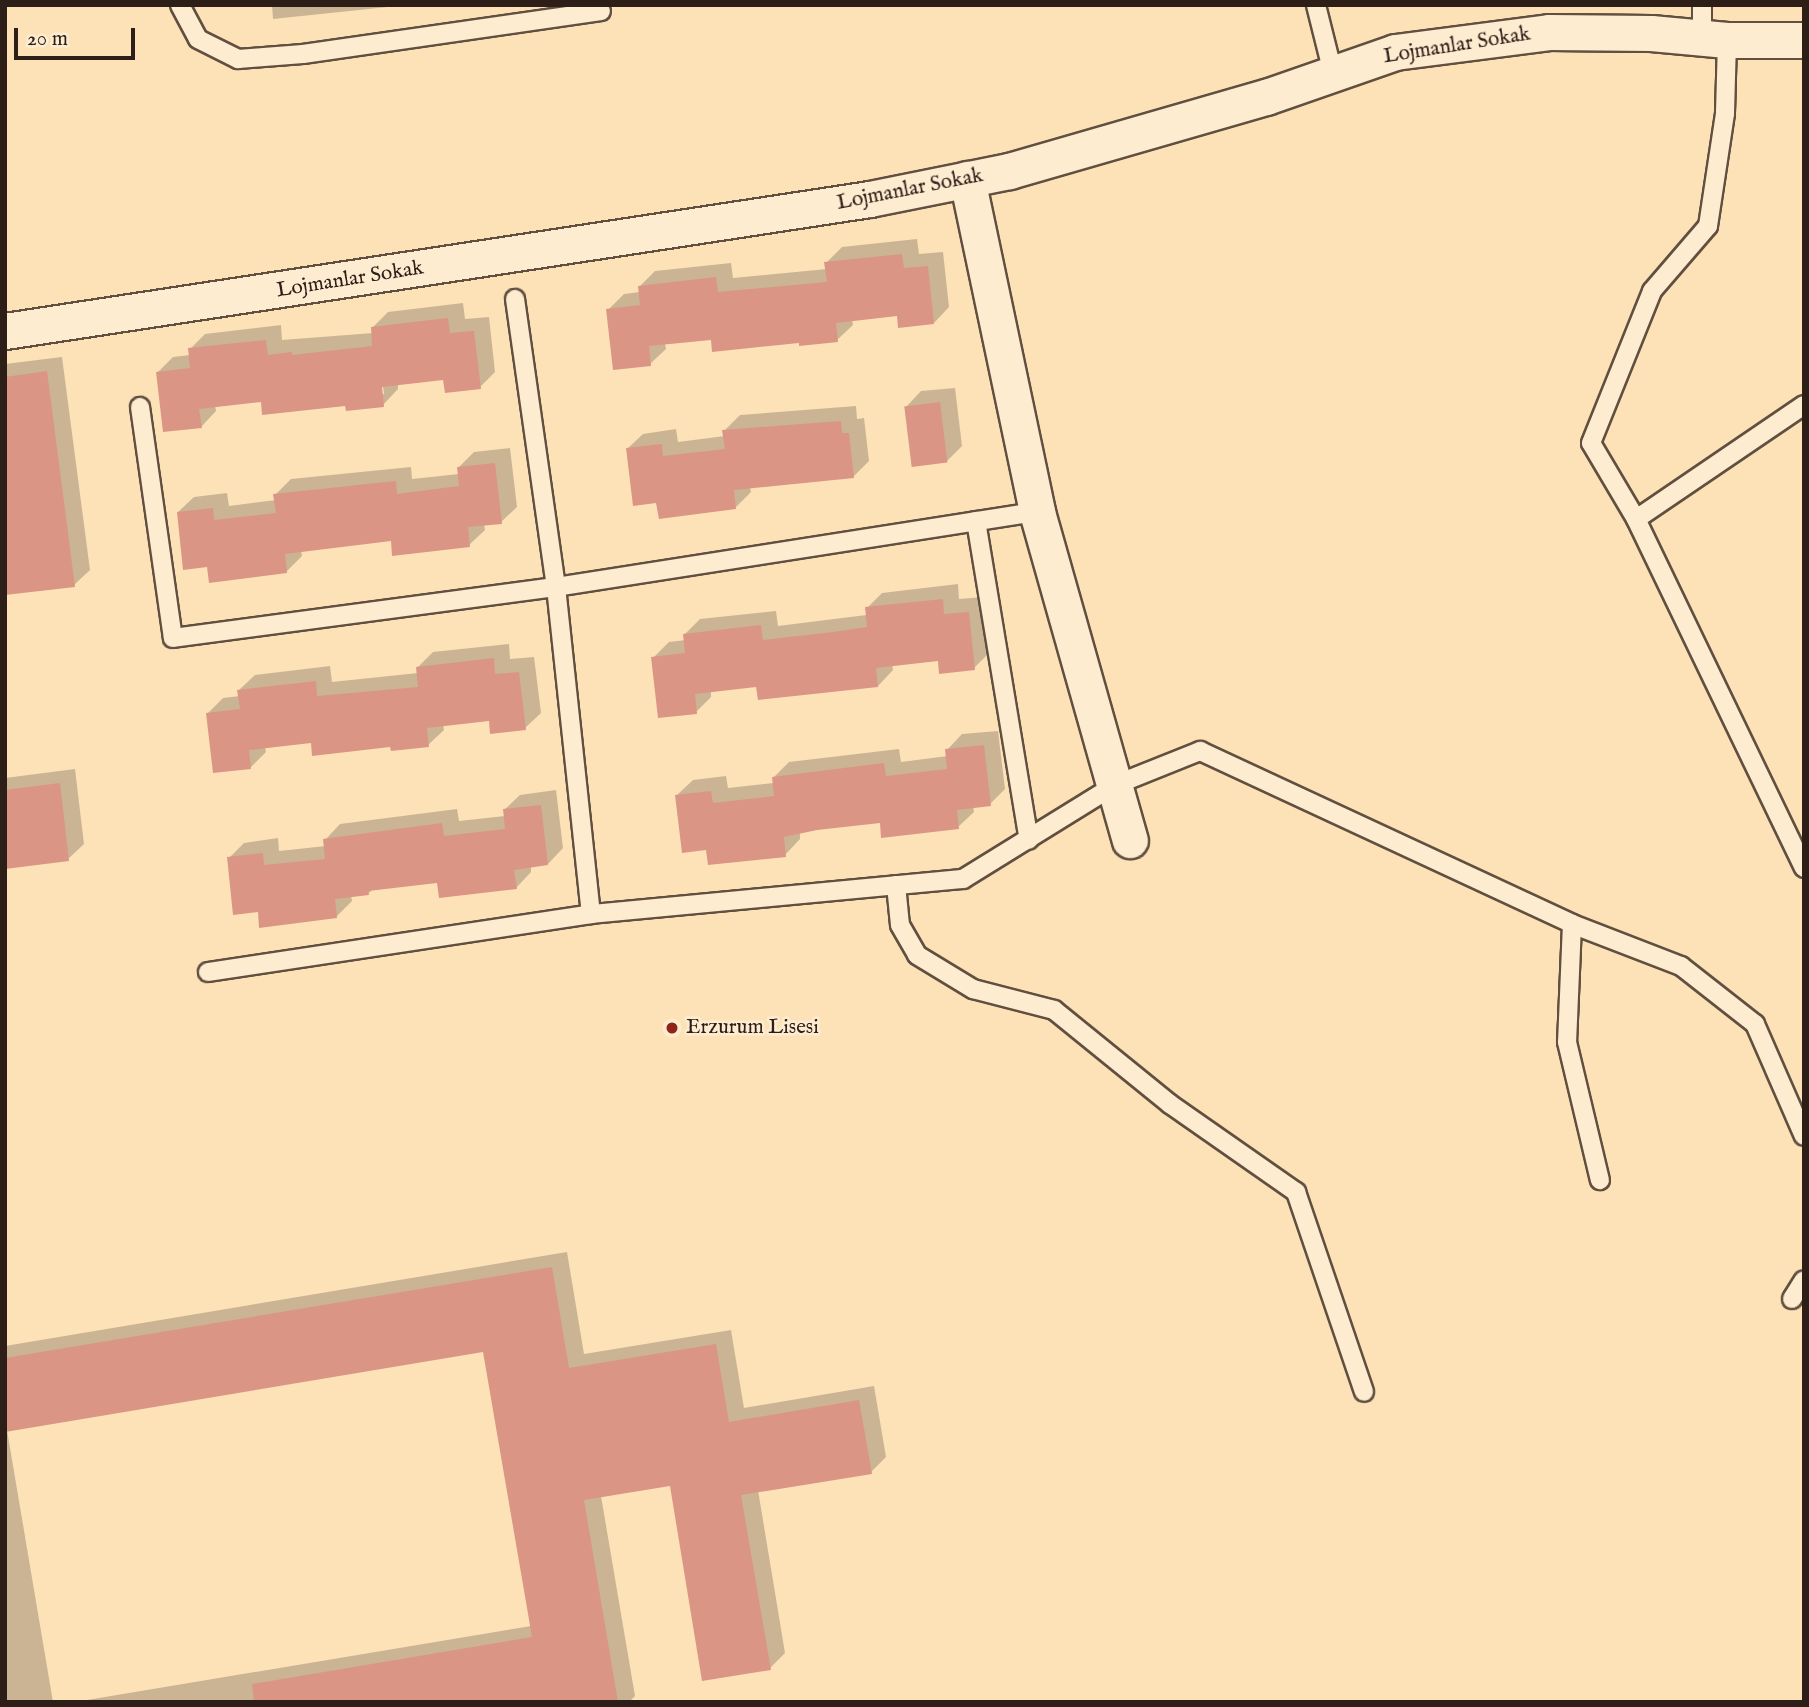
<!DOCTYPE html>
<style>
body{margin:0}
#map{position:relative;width:1809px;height:1707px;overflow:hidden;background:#fde2b8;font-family:"IM FELL English",serif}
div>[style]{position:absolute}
.shadow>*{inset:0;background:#0003}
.building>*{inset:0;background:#db9585;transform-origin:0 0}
.roads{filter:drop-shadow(2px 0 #614f40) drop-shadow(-2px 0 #614f40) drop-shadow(0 2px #614f40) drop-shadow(0 -2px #614f40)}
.lane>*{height:18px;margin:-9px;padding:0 9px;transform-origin:9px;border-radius:9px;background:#feecd1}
.street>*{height:35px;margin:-17.5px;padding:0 17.5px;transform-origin:17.5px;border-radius:17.5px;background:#feecd1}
.dots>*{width:19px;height:19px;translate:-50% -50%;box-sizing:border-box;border:4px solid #feecd1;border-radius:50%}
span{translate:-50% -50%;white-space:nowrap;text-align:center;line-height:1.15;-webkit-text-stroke:5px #feecd1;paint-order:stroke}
.street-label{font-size:21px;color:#2d1e18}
.poi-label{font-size:21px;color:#2d1e18}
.left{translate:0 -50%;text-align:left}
.frame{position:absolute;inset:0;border:7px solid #2d1e18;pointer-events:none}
.scale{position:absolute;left:14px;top:28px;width:121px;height:32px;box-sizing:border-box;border:4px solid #2d1e18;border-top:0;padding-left:9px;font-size:21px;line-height:24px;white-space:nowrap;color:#2d1e18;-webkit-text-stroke:5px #feecd1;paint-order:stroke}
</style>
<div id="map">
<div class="shadow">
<i style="clip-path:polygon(272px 5px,407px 5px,273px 19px)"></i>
<i style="clip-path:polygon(917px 239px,919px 254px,943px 252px,949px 307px,934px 323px,899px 314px,852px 319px,853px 325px,837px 340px,712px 338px,665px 343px,666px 349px,650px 364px,608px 310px,624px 294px,640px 292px,640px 286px,655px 271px,731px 263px,733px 278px,827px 269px,826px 263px,842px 247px)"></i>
<i style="clip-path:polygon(evenodd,463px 303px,465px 319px,489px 317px,495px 372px,480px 387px,445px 378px,398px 384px,398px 389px,383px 405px,262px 400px,215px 405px,216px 411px,201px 427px,158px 372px,173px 357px,190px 355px,190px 349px,205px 334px,281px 325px,282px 340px,373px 333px,373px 327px,388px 312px,463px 303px,382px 378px,384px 394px,381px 394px,382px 378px)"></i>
<i style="clip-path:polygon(62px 357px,90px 570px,74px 585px,5px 594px,5px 364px)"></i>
<i style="clip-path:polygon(955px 388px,962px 446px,946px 462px,906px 407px,921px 391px)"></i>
<i style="clip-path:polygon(856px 406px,857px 419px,864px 418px,869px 461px,853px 477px,750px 487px,751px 492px,735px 508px,658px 502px,627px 449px,643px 434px,676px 429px,678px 442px,725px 436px,724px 431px,740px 415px)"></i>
<i style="clip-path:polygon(510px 448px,517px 507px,501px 522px,484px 524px,485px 530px,469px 545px,392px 539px,301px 550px,302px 556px,286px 572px,209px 565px,178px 512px,194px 497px,227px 493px,229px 506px,276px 500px,275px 495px,291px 479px,411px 467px,412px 479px,459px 474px,458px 468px,474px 452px)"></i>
<i style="clip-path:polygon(958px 584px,959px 599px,983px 597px,989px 653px,974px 668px,939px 659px,892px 664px,893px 670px,878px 686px,758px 686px,711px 691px,711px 697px,696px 712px,653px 658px,669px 642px,686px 640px,685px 634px,700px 619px,776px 611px,778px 626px,850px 617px,867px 615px,867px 608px,882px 593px)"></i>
<i style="clip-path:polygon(509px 644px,510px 659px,534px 657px,541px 713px,525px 728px,490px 719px,443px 724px,444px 730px,428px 745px,312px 741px,265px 747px,266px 752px,250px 768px,208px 713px,223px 698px,240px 696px,239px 690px,255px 675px,330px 666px,332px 682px,418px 673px,417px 668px,433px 652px)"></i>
<i style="clip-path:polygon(998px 731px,1005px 789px,990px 804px,973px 806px,974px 812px,958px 827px,881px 821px,800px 832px,800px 839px,785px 855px,708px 848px,677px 795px,693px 780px,726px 776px,728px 788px,774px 783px,774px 777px,789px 762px,899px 749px,901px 762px,948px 756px,947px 750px,962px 734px)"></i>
<i style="clip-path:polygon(75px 769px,84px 844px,68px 859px,5px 867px,5px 778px)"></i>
<i style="clip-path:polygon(556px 790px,563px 848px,548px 864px,531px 866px,531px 872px,516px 888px,439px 881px,373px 889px,368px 894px,351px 895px,352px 901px,336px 917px,259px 911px,229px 858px,244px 843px,278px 838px,279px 851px,326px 846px,325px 840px,340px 824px,457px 809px,459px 821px,505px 816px,504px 810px,520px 795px)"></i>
<i style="clip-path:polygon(567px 1252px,584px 1354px,731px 1330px,744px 1408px,874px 1386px,886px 1457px,871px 1472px,758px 1490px,785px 1653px,770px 1668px,671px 1484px,601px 1496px,635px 1696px,629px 1702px,75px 1702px,531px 1626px,485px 1350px,7px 1430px,53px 1702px,5px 1702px,5px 1346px)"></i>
</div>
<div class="building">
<i style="clip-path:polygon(902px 254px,904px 268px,928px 266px,934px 324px,898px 328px,897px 316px,836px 323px,838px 342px,799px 346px,799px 343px,712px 352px,711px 340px,649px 346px,651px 366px,613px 370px,606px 309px,640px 305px,638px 286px,716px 277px,718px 292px,827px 282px,824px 262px)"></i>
<i style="clip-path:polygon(448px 318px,450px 333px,474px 331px,481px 389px,445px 393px,443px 380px,382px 387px,384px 407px,346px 411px,345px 406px,262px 415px,261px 402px,199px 409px,202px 428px,163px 432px,156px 372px,190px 368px,188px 348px,266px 340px,268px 355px,292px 352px,292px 355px,372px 346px,371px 327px)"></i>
<i style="clip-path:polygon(47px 371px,75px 587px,5px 595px,5px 377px)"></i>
<i style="left:940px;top:402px;width:61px;height:36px;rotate:83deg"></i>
<i style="clip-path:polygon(841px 421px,842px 433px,849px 433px,854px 478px,734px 490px,736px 509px,659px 519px,656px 503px,633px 506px,626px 448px,662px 444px,663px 456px,725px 449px,722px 430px)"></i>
<i style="clip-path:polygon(495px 463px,502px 524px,468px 527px,470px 547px,392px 556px,391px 541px,285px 554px,287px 573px,209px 583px,207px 567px,183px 570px,177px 512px,213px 508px,214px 520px,276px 513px,273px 494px,396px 481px,397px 494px,459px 486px,457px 467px)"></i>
<i style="clip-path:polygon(943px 599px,944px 614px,969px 612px,975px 670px,939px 674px,938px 661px,876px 668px,878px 687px,758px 700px,756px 687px,695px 694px,697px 714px,658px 718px,651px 657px,685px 653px,683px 634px,761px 625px,763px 640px,833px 632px,867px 627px,865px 607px)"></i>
<i style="clip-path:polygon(494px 658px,495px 674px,519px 672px,526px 730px,490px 734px,489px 721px,427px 728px,429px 747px,391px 751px,390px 747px,312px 756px,311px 743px,249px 750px,251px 769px,213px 773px,206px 713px,240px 709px,237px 690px,316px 681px,317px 696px,418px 687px,416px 667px)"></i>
<i style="clip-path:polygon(984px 745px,991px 806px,957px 810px,959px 829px,881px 838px,880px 823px,817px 830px,784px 837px,786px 857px,708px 865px,706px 850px,682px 853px,675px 795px,711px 791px,713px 803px,774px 796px,772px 777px,884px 763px,886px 776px,947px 769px,945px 749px)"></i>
<i style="clip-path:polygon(60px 783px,69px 861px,5px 869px,5px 790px)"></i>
<i style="clip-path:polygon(541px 805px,548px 865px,514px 870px,517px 889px,439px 898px,437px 883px,368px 891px,369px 895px,335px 899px,337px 918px,259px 928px,258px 912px,233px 915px,227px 857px,263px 853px,264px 865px,325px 859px,323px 839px,442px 823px,444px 836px,505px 829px,503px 809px)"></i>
<i style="clip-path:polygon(552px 1267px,569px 1368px,716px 1344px,729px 1422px,859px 1400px,872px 1474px,741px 1495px,771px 1670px,702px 1681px,670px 1486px,584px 1500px,618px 1702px,254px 1702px,252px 1684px,532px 1637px,483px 1352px,5px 1432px,5px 1358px)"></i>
</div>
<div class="roads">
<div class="lane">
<i style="left:180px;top:5px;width:38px;rotate:62deg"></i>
<i style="left:198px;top:39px;width:45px;rotate:26.6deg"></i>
<i style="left:238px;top:59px;width:65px;rotate:-4.4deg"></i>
<i style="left:303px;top:54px;width:301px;rotate:-8.2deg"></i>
<i style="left:1316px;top:5px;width:70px;rotate:76deg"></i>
<i style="left:1702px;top:38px;width:33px;rotate:-90deg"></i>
<i style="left:515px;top:299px;width:291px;rotate:81.9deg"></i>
<i style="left:556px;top:587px;width:329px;rotate:83.9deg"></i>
<i style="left:1804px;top:405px;width:203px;rotate:145.8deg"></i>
<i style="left:1636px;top:519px;width:387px;rotate:64.3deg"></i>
<i style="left:140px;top:407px;width:233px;rotate:81.9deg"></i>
<i style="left:173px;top:638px;width:386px;rotate:-7.6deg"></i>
<i style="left:556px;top:587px;width:487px;rotate:-8.9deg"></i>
<i style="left:1636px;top:519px;width:88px;rotate:-120.6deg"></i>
<i style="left:1591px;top:443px;width:164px;rotate:-68.1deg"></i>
<i style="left:1652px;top:291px;width:86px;rotate:-49.3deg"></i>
<i style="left:1708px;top:226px;width:114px;rotate:-81.4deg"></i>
<i style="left:1725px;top:113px;width:73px;rotate:-88.4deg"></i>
<i style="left:976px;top:521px;width:323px;rotate:80.6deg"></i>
<i style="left:896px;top:885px;width:40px;rotate:84.3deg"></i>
<i style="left:900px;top:925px;width:34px;rotate:60deg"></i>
<i style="left:917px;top:955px;width:66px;rotate:31.3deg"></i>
<i style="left:973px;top:989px;width:84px;rotate:14.5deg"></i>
<i style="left:1054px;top:1010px;width:149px;rotate:39deg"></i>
<i style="left:1170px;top:1104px;width:154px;rotate:34.9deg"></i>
<i style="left:1296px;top:1192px;width:211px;rotate:71.2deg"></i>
<i style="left:1572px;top:924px;width:118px;rotate:92.4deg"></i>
<i style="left:1567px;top:1042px;width:142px;rotate:76.6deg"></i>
<i style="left:208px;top:972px;width:387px;rotate:-8.6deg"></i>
<i style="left:591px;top:914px;width:374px;rotate:-5.4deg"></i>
<i style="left:963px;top:879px;width:179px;rotate:-31.7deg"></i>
<i style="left:1115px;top:785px;width:92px;rotate:-21.8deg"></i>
<i style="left:1200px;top:751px;width:410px;rotate:24.9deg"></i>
<i style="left:1572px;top:924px;width:117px;rotate:21.1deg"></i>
<i style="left:1681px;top:966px;width:94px;rotate:38.1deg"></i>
<i style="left:1755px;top:1024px;width:122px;rotate:66.4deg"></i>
<i style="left:1792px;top:1299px;width:22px;rotate:-58deg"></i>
</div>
<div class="street">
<i style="left:967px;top:179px;width:340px;rotate:78.1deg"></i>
<i style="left:1037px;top:512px;width:341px;rotate:74.2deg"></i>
<i style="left:5px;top:331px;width:875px;rotate:-8.68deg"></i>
<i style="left:870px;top:199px;width:142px;rotate:-11.4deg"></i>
<i style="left:1009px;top:171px;width:267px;rotate:-16.1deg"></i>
<i style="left:1266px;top:97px;width:137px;rotate:-19.2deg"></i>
<i style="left:1395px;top:52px;width:155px;rotate:-7.4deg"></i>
<i style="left:1549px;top:32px;width:102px;rotate:0.6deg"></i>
<i style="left:1651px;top:33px;width:76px;rotate:5.3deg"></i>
<i style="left:1727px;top:40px;width:77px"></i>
</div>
</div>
<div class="dots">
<i style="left:672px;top:1028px;background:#8f2418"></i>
</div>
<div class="street-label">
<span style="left:1457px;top:46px;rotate:-9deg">Lojmanlar Sokak</span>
<span style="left:910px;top:190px;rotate:-11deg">Lojmanlar Sokak</span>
<span style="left:350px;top:280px;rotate:-9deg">Lojmanlar Sokak</span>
</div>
<div class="poi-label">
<span class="left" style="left:686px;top:1028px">Erzurum Lisesi</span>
</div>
<div class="frame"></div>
<div class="scale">20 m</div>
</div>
